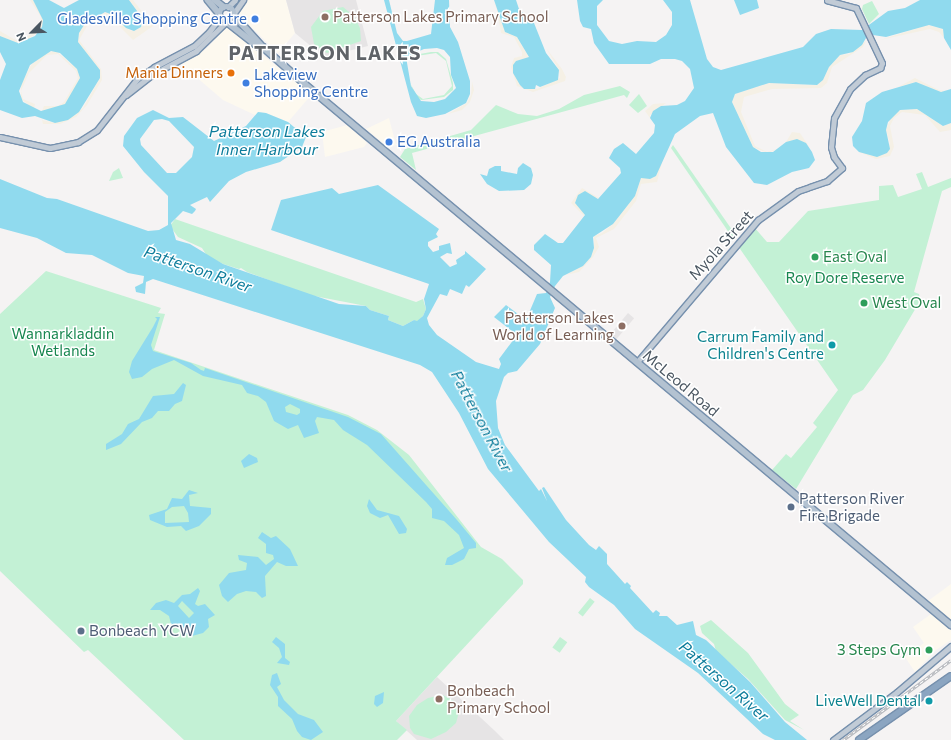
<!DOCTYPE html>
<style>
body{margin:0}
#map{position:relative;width:951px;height:740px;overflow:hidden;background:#f5f3f3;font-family:Commissioner,sans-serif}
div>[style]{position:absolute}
.commercial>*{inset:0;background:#fdf9ef}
.education>*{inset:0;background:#e6e4e5;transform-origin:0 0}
.green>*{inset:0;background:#c3f1d5;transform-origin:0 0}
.sand>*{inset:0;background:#f5f0e5}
.water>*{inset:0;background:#90daee}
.roads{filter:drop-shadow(1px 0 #7690ad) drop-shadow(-1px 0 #7690ad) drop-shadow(0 1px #7690ad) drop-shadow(0 -1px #7690ad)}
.secondary>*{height:5px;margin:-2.5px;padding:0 2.5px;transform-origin:2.5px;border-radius:2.5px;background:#c1cbd6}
.primary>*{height:5.5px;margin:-2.75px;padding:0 2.75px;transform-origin:2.75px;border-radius:2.75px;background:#b3c2d1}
.primary>.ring{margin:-2.75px;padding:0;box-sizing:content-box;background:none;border:5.5px solid #b3c2d1;border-radius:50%}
.highway>*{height:6px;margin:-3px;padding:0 3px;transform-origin:3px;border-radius:3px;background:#8ba5c1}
.rail>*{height:2.5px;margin-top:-1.25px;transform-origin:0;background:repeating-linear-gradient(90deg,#fff 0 3px,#b5b8bd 0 6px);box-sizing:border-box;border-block:1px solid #b5b8bd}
.dots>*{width:11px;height:11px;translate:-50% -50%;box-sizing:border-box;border:2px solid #fff;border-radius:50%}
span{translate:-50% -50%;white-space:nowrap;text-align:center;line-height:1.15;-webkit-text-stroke:3px #fff;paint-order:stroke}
.education-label{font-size:15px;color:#785e54}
.left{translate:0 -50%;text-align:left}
.right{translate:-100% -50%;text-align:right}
.shop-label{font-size:15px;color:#366cbe}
.food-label{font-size:15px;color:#c56008}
.street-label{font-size:15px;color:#4a5661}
.leisure-label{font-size:15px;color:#27864d}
.park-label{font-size:15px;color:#17864f}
.culture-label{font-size:15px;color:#0d838f}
.service-label{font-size:15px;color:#4e5e75}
.water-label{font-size:16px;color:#0c7c9b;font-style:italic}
.district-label{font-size:19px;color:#5f6368;font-weight:700;letter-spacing:1px}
.north{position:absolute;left:12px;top:12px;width:40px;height:40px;-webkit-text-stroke:3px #fff;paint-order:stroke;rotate:246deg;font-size:11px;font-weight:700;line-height:16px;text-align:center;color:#4a5661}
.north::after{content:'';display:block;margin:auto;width:14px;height:18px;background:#4a5661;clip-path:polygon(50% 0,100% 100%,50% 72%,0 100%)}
</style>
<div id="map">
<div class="commercial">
<i style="clip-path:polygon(248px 0,286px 0,295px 33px,278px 53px,240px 16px,240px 10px)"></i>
<i style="clip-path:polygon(227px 27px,312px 94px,288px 122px,266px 113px,258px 112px,255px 115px,223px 100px,181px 64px,207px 48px)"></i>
<i style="clip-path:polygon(389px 118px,396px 145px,389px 148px,366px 129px)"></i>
<i style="clip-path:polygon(347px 125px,367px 143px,364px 147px,325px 157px,322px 132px)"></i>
<i style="clip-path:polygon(951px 584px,951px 640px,936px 650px,915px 672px,905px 657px,924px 643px,913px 627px,938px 609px,928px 601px)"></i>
</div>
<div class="education">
<i style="clip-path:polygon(286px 0,356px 0,368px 46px,324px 57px,295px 33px)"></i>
<i style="left:628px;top:313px;width:8px;height:28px;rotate:40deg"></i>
<i style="clip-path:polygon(437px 677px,495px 731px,504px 740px,417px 740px,396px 721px)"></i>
</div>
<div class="green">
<i style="clip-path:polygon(872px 1px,879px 14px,869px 24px,862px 9px,863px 5px)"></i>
<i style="clip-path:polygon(343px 7px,354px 16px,360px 28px,361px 41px,327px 53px,314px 44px,311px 27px,323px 11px)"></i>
<i style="clip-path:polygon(431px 52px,438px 52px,446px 59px,453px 83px,453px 90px,444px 97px,421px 100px,416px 96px,409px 81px,416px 94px,423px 99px,444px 95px,452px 86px,446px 61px,436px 53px,410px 57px,407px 61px,407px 74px,406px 61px,409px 56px)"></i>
<i style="clip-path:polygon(620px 86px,630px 92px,627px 98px,624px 95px,412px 153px,416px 170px,400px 157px,405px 149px,471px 130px,496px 105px,518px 114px,537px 116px,559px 109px,584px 95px)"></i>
<i style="clip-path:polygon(639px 94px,647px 106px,638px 113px,629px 105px)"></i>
<i style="clip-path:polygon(673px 145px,737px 237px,734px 240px,671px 148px)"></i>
<i style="clip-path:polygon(119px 168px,123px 178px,109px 181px,113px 172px)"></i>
<i style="clip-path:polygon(922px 172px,928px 187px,951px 178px,951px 187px,942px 191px,914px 292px,919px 294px,920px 301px,885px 360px,863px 390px,853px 395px,796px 489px,772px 470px,786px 454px,791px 458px,817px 427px,813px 423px,838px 390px,738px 246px,754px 227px,767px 242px,779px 242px,808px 211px,879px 200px,879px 186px,893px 185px,898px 197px,922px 189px,916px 174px)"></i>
<i style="clip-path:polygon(175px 219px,416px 302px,423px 299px,426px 309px,423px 316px,417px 322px,414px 320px,403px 326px,388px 320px,389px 316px,370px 310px,366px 306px,309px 295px,247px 272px,241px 268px,239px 269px,223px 264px,207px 256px,202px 248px,178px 237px,170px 226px)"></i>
<i style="clip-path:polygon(46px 271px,161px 308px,158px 313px,165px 314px,154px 350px,348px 415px,377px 430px,409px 455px,481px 547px,502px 559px,523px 580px,523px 584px,396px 721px,407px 730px,397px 740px,184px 740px,88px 650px,84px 652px,0 571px,0 314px)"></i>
<i style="left:590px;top:598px;width:6px;height:19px;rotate:39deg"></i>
<i style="clip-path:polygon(711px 620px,748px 653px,785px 704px,799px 715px,790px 721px,804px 730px,785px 720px,748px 679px,716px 651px,714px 644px,702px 633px,700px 626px)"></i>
<i style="left:560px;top:637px;width:9px;height:13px;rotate:36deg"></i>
<i style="clip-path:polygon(443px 695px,456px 702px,459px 712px,456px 723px,446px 732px,431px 739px,414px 734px,410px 728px,409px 716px,417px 705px,428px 698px)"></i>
</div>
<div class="sand">
<i style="clip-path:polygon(30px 0,33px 0,43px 16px,44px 23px,39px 31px,26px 41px,18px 43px,0 36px,0 31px,19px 42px,40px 28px,41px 17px)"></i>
<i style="clip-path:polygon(129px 0,133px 0,153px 26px,133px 40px,108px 15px,101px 16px,87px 26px,79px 40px,101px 69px,102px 80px,87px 105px,76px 117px,60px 124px,43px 124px,42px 120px,55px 123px,75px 115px,83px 108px,100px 78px,99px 69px,78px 42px,79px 33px,84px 25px,105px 12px,113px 15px,131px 31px,141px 27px,141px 16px)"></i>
<i style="clip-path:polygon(492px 0,500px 13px,505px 32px,517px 37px,529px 57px,516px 61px,514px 74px,522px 87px,537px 89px,560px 78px,559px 70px,546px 48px,562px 69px,566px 77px,565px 81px,533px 92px,517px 86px,511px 67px,514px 58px,522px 56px,522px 52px,514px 37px,501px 33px,497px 9px)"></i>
<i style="clip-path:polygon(928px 25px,943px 29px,944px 38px,939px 32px,930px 29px,880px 40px)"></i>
<i style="clip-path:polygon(866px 41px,863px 47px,832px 67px,827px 83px,821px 88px,772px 89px,744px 97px,741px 112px,755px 146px,767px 152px,780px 148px,768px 153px,753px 147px,732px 102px,735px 94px,769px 83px,817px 85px,823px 80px,829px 67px,840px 55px,849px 54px)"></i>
<i style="clip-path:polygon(56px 51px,77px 69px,80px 78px,66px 104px,58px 108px,42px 111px,44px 106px,58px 106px,64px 102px,78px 78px,76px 71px,58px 54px,47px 55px,29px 73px,21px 91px,23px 99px,35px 104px,34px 109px,21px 99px,21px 85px,31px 65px,47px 52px)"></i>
<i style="clip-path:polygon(915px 78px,939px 90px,946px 91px,941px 92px,916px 82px,898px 87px)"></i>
<i style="clip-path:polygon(472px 81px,474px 90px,470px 102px,462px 110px,448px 114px,467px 103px,471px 95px)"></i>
<i style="clip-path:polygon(666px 103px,650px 115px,650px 118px,645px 111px,653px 104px)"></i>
<i style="clip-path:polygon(917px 109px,943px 126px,951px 123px,951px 130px,940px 132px,925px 115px,902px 112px,894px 118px,890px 126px,894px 147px,890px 156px,876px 159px,859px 152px,887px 153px,890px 143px,886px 130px,891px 117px,900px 110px)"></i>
<i style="clip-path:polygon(792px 132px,800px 133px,810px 148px,804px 142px,786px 142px)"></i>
<i style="clip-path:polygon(664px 155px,657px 182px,641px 184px,636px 201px,614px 229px,596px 238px,599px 247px,593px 257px,579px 272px,566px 275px,583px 266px,591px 257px,594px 248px,594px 236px,602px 233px,613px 224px,635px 196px,641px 178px,652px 178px,656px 176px)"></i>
<i style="clip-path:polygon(582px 188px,599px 198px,575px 203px,585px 212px,584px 216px,571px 203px)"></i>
</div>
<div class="water">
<i style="clip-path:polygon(evenodd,33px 0,49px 0,64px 8px,79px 0,129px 0,143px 19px,141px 27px,134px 31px,126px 28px,113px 15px,105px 12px,84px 25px,79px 33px,78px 42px,100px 70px,100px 78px,79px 112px,68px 120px,55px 123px,35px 116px,22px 118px,0 110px,0 80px,6px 64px,0 52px,0 36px,18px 43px,35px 36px,42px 27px,43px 20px,33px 0,51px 51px,60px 53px,77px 69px,80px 78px,65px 104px,41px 111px,23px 102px,19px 91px,30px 65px,51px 51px)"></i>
<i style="clip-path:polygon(evenodd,384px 0,389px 0,397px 33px,403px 41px,407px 41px,431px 34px,435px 0,449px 0,450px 27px,458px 42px,470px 81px,470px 94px,466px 103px,445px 114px,426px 118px,417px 116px,411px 102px,384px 0,437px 48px,444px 50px,450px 57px,451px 75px,456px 88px,445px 99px,434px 102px,421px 101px,411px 86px,406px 57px,424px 49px,437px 48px)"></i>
<i style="clip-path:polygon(494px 0,516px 0,519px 9px,534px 23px,546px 53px,559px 70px,558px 80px,540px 87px,536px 85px,535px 89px,524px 89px,520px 85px,513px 73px,513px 65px,516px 61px,529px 57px,517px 37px,505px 32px)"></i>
<i style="clip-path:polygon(evenodd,577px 0,603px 0,597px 6px,597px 25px,609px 41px,622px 44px,637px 41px,656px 42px,666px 35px,672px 25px,672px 12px,663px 0,690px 0,707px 59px,713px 67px,721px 70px,803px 47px,816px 34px,831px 29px,862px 30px,888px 11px,905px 8px,920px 0,951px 0,951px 50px,944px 38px,943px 29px,929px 25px,886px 37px,873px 35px,866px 38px,862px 45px,853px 52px,840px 55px,829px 67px,823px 80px,817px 85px,769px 83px,735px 94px,732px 102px,753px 147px,761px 152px,773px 152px,786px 142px,797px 139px,806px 143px,812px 152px,815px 160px,809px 168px,792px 172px,767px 185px,754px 183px,726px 147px,713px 113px,700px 116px,675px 134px,656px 176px,650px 179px,641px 178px,635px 196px,613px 224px,593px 237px,594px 248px,591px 257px,583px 266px,563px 276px,555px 286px,550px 297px,555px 308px,540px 344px,517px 371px,508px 373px,504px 377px,496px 401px,498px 428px,505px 445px,539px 491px,541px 489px,547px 501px,542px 488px,544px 487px,566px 520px,589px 545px,596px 550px,599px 546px,607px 554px,607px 564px,625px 584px,627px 582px,631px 586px,630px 588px,653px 613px,656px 610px,660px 613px,659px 616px,667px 616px,677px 625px,693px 621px,696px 635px,706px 640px,750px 682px,785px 722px,807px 740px,775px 740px,763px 734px,698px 673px,635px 629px,614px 605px,589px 587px,585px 582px,586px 577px,549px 542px,488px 469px,459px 413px,432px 372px,420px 365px,153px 279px,146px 282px,145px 294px,136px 292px,135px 287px,143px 283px,144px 276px,128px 273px,92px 255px,66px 253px,37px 238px,0 228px,0 179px,47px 198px,57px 199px,148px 231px,159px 230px,168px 225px,168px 196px,144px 172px,123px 146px,124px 136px,137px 118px,153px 110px,169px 118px,183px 117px,214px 141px,246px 126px,258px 112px,266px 113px,288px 122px,306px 137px,302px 147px,280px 162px,246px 172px,229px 181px,210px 202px,207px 197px,190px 205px,196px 209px,195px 211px,192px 214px,183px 211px,171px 223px,176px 240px,190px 244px,223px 264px,339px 304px,366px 306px,370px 310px,389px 316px,388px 320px,403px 326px,414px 320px,417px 321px,423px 316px,426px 309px,424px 299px,429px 284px,271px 230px,281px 200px,332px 188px,339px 194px,378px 185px,439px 229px,436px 234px,438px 237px,428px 242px,428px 246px,433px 252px,439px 250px,439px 246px,450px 243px,452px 254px,447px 253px,440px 257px,450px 267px,457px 264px,456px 260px,465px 254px,465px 251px,486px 269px,469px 287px,466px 285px,462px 294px,450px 289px,447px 296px,440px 294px,427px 318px,429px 325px,437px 335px,476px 362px,499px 369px,501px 364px,499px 359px,517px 335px,494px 317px,506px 305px,526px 320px,537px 294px,546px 293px,550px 282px,551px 265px,534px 250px,534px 245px,545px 234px,558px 243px,563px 243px,585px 215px,575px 203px,578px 195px,585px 191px,598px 199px,621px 173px,620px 168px,609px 158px,614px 149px,623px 143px,636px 154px,654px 133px,655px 125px,650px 118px,653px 111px,661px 106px,677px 105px,685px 101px,694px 88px,690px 69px,682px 61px,675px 59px,661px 59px,650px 64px,609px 64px,594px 43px,591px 29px,583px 27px,580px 21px,577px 0,162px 119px,169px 121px,194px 147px,192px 157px,176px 173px,167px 173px,141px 145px,140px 139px,154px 120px,162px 119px)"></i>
<i style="clip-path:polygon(734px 0,757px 0,759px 8px,740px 15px)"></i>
<i style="clip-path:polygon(916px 82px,941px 92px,951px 89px,951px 123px,943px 126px,917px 109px,900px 110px,888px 122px,886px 130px,890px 149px,887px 153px,877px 157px,859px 152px,853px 146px,852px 137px,862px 121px,866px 103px,882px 92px)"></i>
<i style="clip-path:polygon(523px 163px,531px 168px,533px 175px,531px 184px,524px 190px,499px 191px,487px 184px,480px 174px,487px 176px,489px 169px,495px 166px,501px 166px,501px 171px,517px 174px,518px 168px)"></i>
<i style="clip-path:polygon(evenodd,155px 317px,160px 317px,151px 345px,153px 351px,191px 363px,201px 370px,204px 371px,205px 368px,348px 417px,381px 434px,457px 520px,476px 543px,476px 548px,469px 549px,464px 559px,452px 565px,445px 565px,447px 558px,464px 548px,459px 535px,444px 521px,432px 518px,432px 509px,426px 502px,367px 445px,343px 430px,334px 420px,317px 417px,315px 421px,319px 433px,304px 438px,298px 425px,288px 429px,274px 421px,266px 402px,258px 396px,247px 393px,242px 385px,203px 376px,174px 360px,152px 369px,142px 377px,132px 379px,129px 372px,132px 361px,153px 327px,157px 319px,155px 317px,290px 404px,300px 409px,300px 413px,297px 415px,286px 412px,285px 407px,290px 404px)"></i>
<i style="clip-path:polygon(183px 383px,186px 385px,182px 401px,175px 404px,169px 411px,158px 411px,152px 418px,142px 422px,121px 444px,106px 450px,106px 444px,122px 434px,128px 424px,139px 419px,153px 396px,174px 394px)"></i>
<i style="clip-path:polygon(249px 454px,257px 458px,258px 462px,244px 468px,241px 461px)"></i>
<i style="clip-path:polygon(evenodd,189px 490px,198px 493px,189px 495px,190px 506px,211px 508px,211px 514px,199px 526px,186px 531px,181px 526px,167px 527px,150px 520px,149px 515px,167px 509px,172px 498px,182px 499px,189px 490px,184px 506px,188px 513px,189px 522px,165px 523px,165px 512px,172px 507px,184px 506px)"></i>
<i style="clip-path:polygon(369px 499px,377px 510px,399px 516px,407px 529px,406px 533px,399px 534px,388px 515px,380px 518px,370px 513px,367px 506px)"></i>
<i style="clip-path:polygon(262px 532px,271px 538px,276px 536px,290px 549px,298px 566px,286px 566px,277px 562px,265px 576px,266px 596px,262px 598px,256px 592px,246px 591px,237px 594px,228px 602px,222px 596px,219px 585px,229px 573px,246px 570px,247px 563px,239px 560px,238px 555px,258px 557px,266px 565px,274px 559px,273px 555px,266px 553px,266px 544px,258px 538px)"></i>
<i style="clip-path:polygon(evenodd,198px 588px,200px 591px,195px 604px,198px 606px,205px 604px,215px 615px,208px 619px,209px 627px,203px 633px,192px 636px,186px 634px,177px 624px,171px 624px,169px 616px,160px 610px,150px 610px,156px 603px,166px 600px,174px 603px,182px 595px,190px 594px,198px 588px,182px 601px,194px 613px,189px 618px,178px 606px,182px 601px)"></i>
<i style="clip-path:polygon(276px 637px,285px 644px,285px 658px,290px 662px,289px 665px,277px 663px,282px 657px,279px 648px,272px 642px)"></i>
<i style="clip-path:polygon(277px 673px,281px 684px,277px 687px,284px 700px,298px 714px,314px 720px,323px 732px,311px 740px,302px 737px,297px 731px,292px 719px,278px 706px,278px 697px,270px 685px,272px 675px)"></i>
<i style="clip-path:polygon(384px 692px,383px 703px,377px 707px,374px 704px,375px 696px)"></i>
</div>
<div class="roads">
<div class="secondary">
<i style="left:228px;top:7px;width:10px;rotate:-45deg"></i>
<i style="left:234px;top:13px;width:16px;rotate:-55deg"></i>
<i style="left:126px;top:95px;width:34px;rotate:-38deg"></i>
<i style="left:153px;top:74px;width:49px;rotate:-28.1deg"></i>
<i style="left:196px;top:51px;width:42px;rotate:-44deg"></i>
<i style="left:0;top:137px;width:51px;rotate:12.4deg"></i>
<i style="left:50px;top:148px;width:29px;rotate:-12deg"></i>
<i style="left:78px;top:142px;width:22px;rotate:-32deg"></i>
<i style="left:97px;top:130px;width:65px;rotate:-51.9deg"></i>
<i style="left:137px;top:79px;width:21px;rotate:-35deg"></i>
<i style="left:154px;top:67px;width:45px;rotate:-27.7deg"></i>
<i style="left:194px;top:46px;width:21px;rotate:-43deg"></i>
<i style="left:209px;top:32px;width:19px;rotate:-54deg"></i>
<i style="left:637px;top:362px;width:187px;rotate:-49.6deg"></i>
<i style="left:758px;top:220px;width:49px;rotate:-35.9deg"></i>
<i style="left:798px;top:191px;width:31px;rotate:-19deg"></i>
<i style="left:827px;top:181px;width:20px;rotate:-41deg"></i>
<i style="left:842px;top:168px;width:14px;rotate:-126deg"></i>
<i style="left:834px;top:157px;width:10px;rotate:-107deg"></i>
<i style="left:831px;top:147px;width:29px;rotate:-84deg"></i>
<i style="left:834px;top:118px;width:33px;rotate:-61deg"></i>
<i style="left:850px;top:89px;width:21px;rotate:-43deg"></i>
<i style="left:865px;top:75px;width:17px;rotate:-25deg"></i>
<i style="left:880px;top:68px;width:5px;rotate:-68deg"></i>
<i style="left:882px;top:63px;width:61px;rotate:-115.3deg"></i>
<i style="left:856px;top:8px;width:30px;rotate:-165deg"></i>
<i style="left:833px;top:740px;width:80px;rotate:-36.9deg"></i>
<i style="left:897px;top:692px;width:71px;rotate:-40.4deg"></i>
</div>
<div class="primary">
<i style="left:208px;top:0;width:17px;rotate:50deg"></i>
<i style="left:215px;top:0;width:11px;rotate:38deg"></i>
<i class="ring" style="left:220px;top:7px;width:8.5px;height:8.5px"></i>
<i style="left:234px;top:15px;width:43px;rotate:47.8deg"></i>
<i style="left:263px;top:47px;width:56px;rotate:41.4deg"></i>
<i style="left:305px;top:84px;width:843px;rotate:39.94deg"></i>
<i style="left:227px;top:22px;width:39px;rotate:38deg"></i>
<i style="left:258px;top:46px;width:5px;rotate:11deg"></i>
</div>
<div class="highway">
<i style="left:859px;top:740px;width:112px;rotate:-34.8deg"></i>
</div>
</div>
<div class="rail">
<i style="left:843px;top:740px;width:134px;rotate:-36.5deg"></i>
</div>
<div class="dots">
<i style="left:325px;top:17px;background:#8d6e63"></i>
<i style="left:255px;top:19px;background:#3f7fe0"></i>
<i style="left:231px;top:73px;background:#e8710a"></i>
<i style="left:246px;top:83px;background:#3f7fe0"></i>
<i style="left:389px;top:142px;background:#3f7fe0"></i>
<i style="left:815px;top:257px;background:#2e9e5b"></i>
<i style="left:864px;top:303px;background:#2e9e5b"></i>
<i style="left:622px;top:326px;background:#8d6e63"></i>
<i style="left:832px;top:345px;background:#0f9aa8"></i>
<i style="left:791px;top:507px;background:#5c6f8a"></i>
<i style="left:81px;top:631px;background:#5c6f8a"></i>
<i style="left:929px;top:650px;background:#2e9e5b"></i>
<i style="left:439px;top:699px;background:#8d6e63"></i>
<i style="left:929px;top:701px;background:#0f9aa8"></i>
</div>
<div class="education-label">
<span class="left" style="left:333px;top:17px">Patterson Lakes Primary School</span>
<span class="right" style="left:614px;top:326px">Patterson Lakes<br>World of Learning</span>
<span class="left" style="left:447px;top:699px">Bonbeach<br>Primary School</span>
</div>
<div class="shop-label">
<span class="right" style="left:247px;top:19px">Gladesville Shopping Centre</span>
<span class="left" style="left:254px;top:83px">Lakeview<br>Shopping Centre</span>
<span class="left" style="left:397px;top:142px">EG Australia</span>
</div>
<div class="food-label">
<span class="right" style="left:223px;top:73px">Mania Dinners</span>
</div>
<div class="street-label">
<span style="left:721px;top:245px;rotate:-48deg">Myola Street</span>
<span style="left:681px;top:383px;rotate:40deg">McLeod Road</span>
</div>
<div class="leisure-label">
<span class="left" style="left:823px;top:257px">East Oval</span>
<span class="left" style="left:872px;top:303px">West Oval</span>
<span class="right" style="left:921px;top:650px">3 Steps Gym</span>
</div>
<div class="park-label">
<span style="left:845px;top:278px">Roy Dore Reserve</span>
<span style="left:63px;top:342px">Wannarkladdin<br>Wetlands</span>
</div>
<div class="culture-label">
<span class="right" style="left:824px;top:345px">Carrum Family and<br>Children's Centre</span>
<span class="right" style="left:921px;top:701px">LiveWell Dental</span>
</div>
<div class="service-label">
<span class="left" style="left:799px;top:507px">Patterson River<br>Fire Brigade</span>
<span class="left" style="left:89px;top:631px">Bonbeach YCW</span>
</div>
<div class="water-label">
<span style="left:267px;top:140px">Patterson Lakes<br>Inner Harbour</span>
<span style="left:198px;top:269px;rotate:19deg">Patterson River</span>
<span style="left:482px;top:421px;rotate:62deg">Patterson River</span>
<span style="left:724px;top:681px;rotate:41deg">Patterson River</span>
</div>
<div class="district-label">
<span style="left:325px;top:53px">PATTERSON LAKES</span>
</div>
<div class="north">N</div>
</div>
